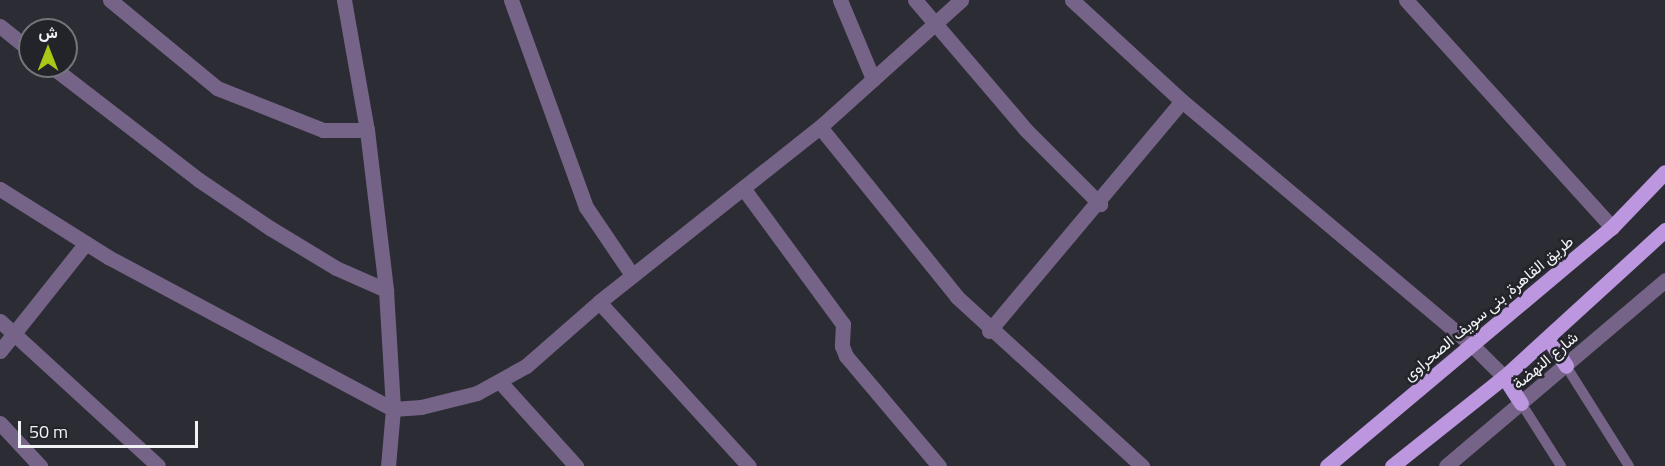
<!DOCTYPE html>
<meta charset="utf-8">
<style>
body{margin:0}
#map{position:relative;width:1665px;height:466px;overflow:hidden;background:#2c2d34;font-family:"Titillium Web",Vazirmatn,sans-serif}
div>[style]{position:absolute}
.lane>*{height:10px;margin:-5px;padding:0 5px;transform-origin:5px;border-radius:5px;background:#756487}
.street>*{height:15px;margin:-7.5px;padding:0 7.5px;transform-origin:7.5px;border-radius:7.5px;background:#756487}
.primary>*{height:15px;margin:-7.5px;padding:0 7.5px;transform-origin:7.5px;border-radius:7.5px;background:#bc97e0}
span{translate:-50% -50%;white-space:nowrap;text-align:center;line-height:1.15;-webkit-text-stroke:5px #22242a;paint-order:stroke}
.street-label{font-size:16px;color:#f1f2f6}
.north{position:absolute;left:18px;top:18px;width:60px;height:60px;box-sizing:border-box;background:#22242a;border:2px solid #75767c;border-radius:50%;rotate:0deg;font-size:16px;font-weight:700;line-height:24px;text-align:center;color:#f1f2f6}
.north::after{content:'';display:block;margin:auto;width:21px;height:27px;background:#aac718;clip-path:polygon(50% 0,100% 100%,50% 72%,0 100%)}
.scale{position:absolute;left:18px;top:421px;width:180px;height:27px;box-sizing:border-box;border:3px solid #f1f2f6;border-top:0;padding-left:8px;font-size:18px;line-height:21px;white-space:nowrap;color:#f1f2f6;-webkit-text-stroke:4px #22242a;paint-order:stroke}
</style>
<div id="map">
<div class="lane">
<i style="left:1566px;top:366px;width:118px;rotate:57.8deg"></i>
<i style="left:1521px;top:403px;width:75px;rotate:57.6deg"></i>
</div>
<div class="street">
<i style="left:110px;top:0;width:139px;rotate:39.4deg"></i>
<i style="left:217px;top:88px;width:114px;rotate:21.6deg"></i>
<i style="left:323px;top:130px;width:44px"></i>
<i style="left:344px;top:0;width:132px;rotate:80deg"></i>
<i style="left:367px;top:130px;width:161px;rotate:83.2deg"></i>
<i style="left:386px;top:290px;width:119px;rotate:86.6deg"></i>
<i style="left:393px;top:409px;width:57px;rotate:95deg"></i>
<i style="left:511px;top:0;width:220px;rotate:70.1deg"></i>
<i style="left:586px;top:207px;width:82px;rotate:55.9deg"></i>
<i style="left:840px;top:0;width:86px;rotate:67.3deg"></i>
<i style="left:915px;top:0;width:171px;rotate:49.5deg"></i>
<i style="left:1026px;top:130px;width:105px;rotate:45deg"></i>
<i style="left:1072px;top:0;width:149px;rotate:42.6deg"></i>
<i style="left:1182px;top:101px;width:379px;rotate:40.1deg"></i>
<i style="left:1472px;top:345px;width:45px;rotate:45deg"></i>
<i style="left:1406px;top:0;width:307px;rotate:47.8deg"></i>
<i style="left:0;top:26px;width:38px;rotate:39deg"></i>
<i style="left:51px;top:66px;width:187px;rotate:37.6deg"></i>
<i style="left:199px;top:180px;width:86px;rotate:34.1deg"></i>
<i style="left:270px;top:228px;width:77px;rotate:31.2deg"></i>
<i style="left:336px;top:268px;width:55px;rotate:23.7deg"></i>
<i style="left:820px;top:127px;width:218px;rotate:51.1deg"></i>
<i style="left:957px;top:297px;width:251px;rotate:42.4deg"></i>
<i style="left:743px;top:188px;width:169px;rotate:53.7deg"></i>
<i style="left:843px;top:324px;width:22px;rotate:93deg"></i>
<i style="left:842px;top:346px;width:11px;rotate:68deg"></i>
<i style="left:846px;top:356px;width:144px;rotate:49.8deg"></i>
<i style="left:0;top:189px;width:128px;rotate:32.2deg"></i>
<i style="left:108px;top:257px;width:323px;rotate:28.1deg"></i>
<i style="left:393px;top:409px;width:28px;rotate:-4deg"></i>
<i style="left:421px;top:407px;width:58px;rotate:-14deg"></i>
<i style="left:477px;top:393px;width:56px;rotate:-28.9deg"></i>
<i style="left:526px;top:366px;width:97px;rotate:-41.2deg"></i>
<i style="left:599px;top:302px;width:282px;rotate:-38.4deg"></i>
<i style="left:820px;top:127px;width:190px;rotate:-42deg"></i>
<i style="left:599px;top:302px;width:222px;rotate:47.6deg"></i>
<i style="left:0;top:321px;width:214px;rotate:42.5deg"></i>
<i style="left:989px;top:331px;width:300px;rotate:-50deg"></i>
<i style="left:0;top:351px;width:138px;rotate:-51.5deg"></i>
<i style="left:501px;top:383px;width:112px;rotate:47.9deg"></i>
<i style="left:0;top:423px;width:59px;rotate:47.1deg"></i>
<i style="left:1446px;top:466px;width:287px;rotate:-40.3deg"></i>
</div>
<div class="primary">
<i style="left:1548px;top:338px;width:33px;rotate:57deg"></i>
<i style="left:1504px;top:377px;width:31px;rotate:57deg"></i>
<i style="left:1327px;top:466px;width:372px;rotate:-40deg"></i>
<i style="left:1612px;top:227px;width:76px;rotate:-46.1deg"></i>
<i style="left:1392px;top:466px;width:143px;rotate:-38.5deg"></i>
<i style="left:1504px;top:377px;width:218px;rotate:-42.4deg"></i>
</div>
<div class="street-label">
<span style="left:1488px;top:308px;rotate:-40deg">طريق القاهرة, بنى سويف الصحراوى</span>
<span style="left:1545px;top:360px;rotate:-40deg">شارع النهضة</span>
</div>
<div class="north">ش</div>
<div class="scale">50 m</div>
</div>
